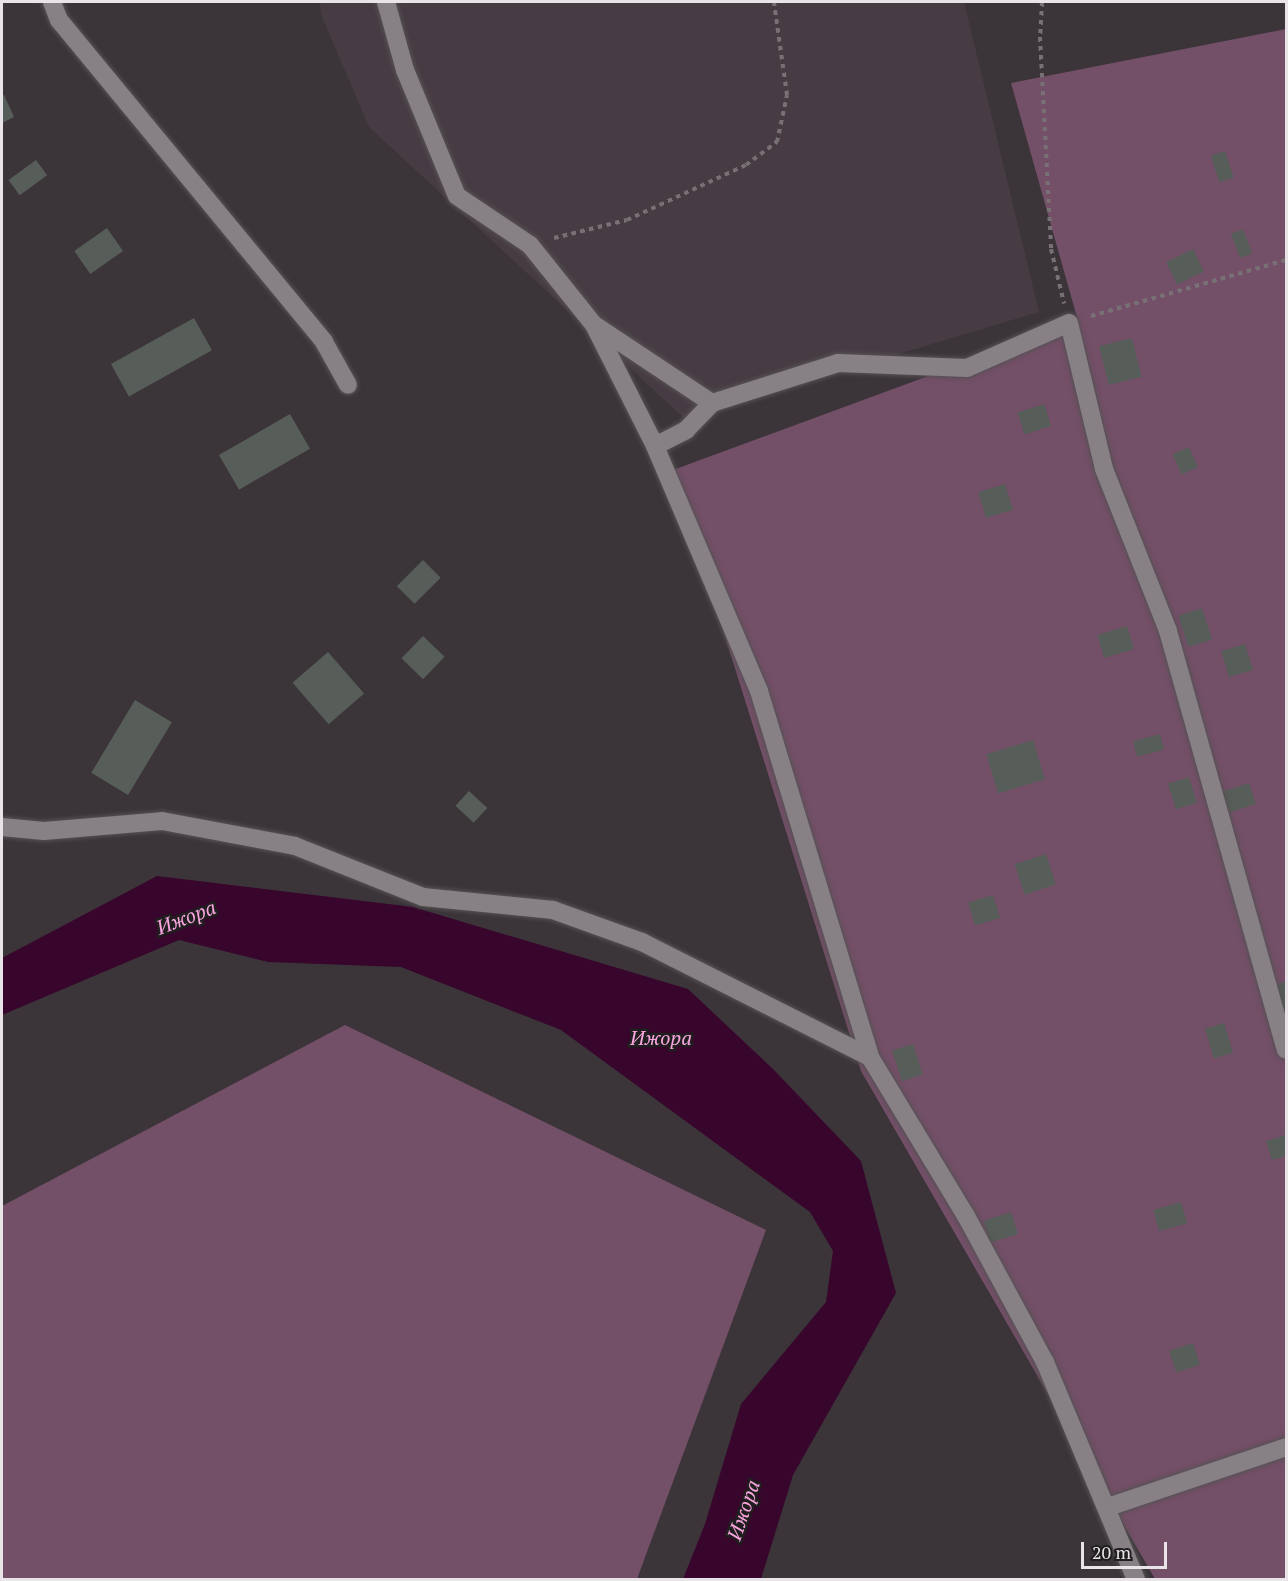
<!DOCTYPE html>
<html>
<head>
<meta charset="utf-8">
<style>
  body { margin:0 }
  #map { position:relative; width:1288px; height:1581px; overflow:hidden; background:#3b3539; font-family:"PT Serif",serif }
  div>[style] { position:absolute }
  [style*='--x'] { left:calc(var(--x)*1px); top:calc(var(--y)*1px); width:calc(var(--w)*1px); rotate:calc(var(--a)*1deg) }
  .built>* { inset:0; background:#483c44 }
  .green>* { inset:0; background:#744f68 }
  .water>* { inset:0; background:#38052c }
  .building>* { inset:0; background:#575d58; transform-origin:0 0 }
  .path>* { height:4px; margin-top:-2px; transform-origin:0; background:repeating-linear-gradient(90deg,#777175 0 4.5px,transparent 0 9px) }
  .roads { filter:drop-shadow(0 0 2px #555154) drop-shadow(0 0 2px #555154) }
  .minor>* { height:18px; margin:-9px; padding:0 9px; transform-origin:9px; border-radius:9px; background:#878084 }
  span { translate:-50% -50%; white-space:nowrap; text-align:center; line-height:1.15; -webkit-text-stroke:5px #211e20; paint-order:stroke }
  .water-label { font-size:20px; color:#f9a5de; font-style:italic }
  .frame { position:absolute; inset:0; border:3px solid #e8e4e7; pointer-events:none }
  .scale { position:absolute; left:1081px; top:1542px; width:86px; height:27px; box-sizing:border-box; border:3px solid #e8e4e7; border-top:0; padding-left:8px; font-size:18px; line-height:21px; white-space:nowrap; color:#e8e4e7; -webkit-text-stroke:4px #211e20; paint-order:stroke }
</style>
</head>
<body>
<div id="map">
  <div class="built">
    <i style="clip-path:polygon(320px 2px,964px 2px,1039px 312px,684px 418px,369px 127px,321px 14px)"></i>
  </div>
  <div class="green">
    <i style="clip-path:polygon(1286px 29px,1286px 1579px,1155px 1579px,861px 1071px,673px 470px,1078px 321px,1011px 83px)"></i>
    <i style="clip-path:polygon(345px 1025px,766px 1230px,637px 1579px,2px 1579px,2px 1206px)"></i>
  </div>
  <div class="water">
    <i style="clip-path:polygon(157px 876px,413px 907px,688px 989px,773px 1069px,861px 1161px,896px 1293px,793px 1475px,761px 1579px,683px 1579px,705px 1524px,741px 1404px,826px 1302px,833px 1251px,810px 1212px,561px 1030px,401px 967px,268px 962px,179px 940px,2px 1015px,2px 958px)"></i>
  </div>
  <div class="building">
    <i style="clip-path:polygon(4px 95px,14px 117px,2px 123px,2px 96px)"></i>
    <i style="left:1225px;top:151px;width:28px;height:15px;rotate:72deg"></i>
    <i style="left:36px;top:160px;width:19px;height:34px;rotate:54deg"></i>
    <i style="left:107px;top:228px;width:28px;height:40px;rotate:55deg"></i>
    <i style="left:1243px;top:229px;width:26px;height:13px;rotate:69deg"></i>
    <i style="left:1193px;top:249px;width:25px;height:30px;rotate:64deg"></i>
    <i style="left:194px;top:318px;width:37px;height:95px;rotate:61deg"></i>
    <i style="left:1132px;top:338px;width:40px;height:34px;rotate:76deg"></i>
    <i style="left:1044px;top:404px;width:23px;height:28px;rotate:72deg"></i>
    <i style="left:290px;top:414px;width:40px;height:82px;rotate:60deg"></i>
    <i style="left:1189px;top:447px;width:22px;height:18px;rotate:66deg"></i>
    <i style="left:1005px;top:484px;width:27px;height:28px;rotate:73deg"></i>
    <i style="left:423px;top:560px;width:25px;height:37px;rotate:45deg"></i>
    <i style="left:1202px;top:608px;width:33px;height:25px;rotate:72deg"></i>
    <i style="left:1127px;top:626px;width:24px;height:31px;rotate:73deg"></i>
    <i style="left:423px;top:636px;width:30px;height:31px;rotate:44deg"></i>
    <i style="left:1245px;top:644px;width:27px;height:25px;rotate:73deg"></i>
    <i style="left:328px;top:652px;width:55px;height:47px;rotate:49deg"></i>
    <i style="left:135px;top:700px;width:43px;height:85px;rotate:31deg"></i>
    <i style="left:1160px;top:734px;width:16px;height:28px;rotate:75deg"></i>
    <i style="left:1033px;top:740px;width:41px;height:49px;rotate:73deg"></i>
    <i style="left:1189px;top:777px;width:27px;height:22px;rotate:73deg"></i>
    <i style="left:1249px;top:783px;width:22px;height:28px;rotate:72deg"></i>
    <i style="left:469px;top:791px;width:25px;height:20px;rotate:43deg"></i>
    <i style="left:1046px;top:854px;width:32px;height:33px;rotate:72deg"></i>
    <i style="left:993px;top:895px;width:24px;height:26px;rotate:73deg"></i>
    <i style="clip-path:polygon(1286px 981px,1286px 1020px,1275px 985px)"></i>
    <i style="left:1224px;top:1023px;width:31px;height:20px;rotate:73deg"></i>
    <i style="left:913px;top:1044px;width:32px;height:22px;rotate:72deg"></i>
    <i style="clip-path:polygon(1286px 1135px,1286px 1156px,1272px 1160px,1266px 1141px)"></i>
    <i style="left:1181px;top:1202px;width:22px;height:29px;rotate:74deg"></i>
    <i style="left:1011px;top:1212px;width:23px;height:29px;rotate:72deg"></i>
    <i style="left:1193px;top:1343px;width:23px;height:25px;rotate:72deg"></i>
  </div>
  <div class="path">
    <i style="--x:1042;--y:2;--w:35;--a:93"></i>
    <i style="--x:1040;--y:37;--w:212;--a:87"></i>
    <i style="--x:1051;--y:249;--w:56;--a:76.5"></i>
    <i style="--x:554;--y:238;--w:75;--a:-13.9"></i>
    <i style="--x:627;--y:220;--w:131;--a:-24.8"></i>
    <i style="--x:746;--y:165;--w:39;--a:-37"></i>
    <i style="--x:777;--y:142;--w:48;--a:-78"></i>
    <i style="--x:787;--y:95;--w:94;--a:-98"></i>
    <i style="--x:1091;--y:316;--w:203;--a:-16"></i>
  </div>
  <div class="roads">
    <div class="minor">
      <i style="--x:52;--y:2;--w:19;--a:69"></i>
      <i style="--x:59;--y:20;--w:417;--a:50.5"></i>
      <i style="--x:324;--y:342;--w:49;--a:60.8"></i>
      <i style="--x:386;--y:2;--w:71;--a:74.4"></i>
      <i style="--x:405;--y:70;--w:136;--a:67.6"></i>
      <i style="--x:457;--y:196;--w:88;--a:33.9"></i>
      <i style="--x:530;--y:245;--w:102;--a:51.3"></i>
      <i style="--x:594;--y:325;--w:136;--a:63.2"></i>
      <i style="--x:655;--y:446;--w:266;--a:67"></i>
      <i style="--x:759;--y:691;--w:382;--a:73.1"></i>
      <i style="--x:870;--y:1057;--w:186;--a:58.9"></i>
      <i style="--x:966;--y:1216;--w:166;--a:61.6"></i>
      <i style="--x:1045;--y:1362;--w:236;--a:67.3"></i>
      <i style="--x:596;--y:326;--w:139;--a:33.6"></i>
      <i style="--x:655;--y:446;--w:35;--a:-27"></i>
      <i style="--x:686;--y:430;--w:37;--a:-46"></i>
      <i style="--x:712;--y:403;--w:132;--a:-17.6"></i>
      <i style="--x:838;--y:363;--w:129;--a:2.2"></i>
      <i style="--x:967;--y:368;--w:111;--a:-23.8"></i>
      <i style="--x:1069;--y:323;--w:150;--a:76.5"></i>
      <i style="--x:1104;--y:469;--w:174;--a:68.4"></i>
      <i style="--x:1168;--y:631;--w:435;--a:74.3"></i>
      <i style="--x:2;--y:827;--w:42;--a:5.4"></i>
      <i style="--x:44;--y:831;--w:118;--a:-4.8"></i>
      <i style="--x:162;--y:821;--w:135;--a:10.6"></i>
      <i style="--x:295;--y:846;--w:138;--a:21.7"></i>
      <i style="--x:423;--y:897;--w:131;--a:5.7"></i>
      <i style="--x:553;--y:910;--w:95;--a:19.8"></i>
      <i style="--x:642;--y:942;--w:255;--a:26.8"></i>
      <i style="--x:1108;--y:1507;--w:188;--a:-18.6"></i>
    </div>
  </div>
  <div class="water-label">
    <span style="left:186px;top:917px;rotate:-21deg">Ижора</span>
    <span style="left:661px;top:1037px">Ижора</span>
    <span style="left:743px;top:1510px;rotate:-71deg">Ижора</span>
  </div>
  <div class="frame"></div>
  <div class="scale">20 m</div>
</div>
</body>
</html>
